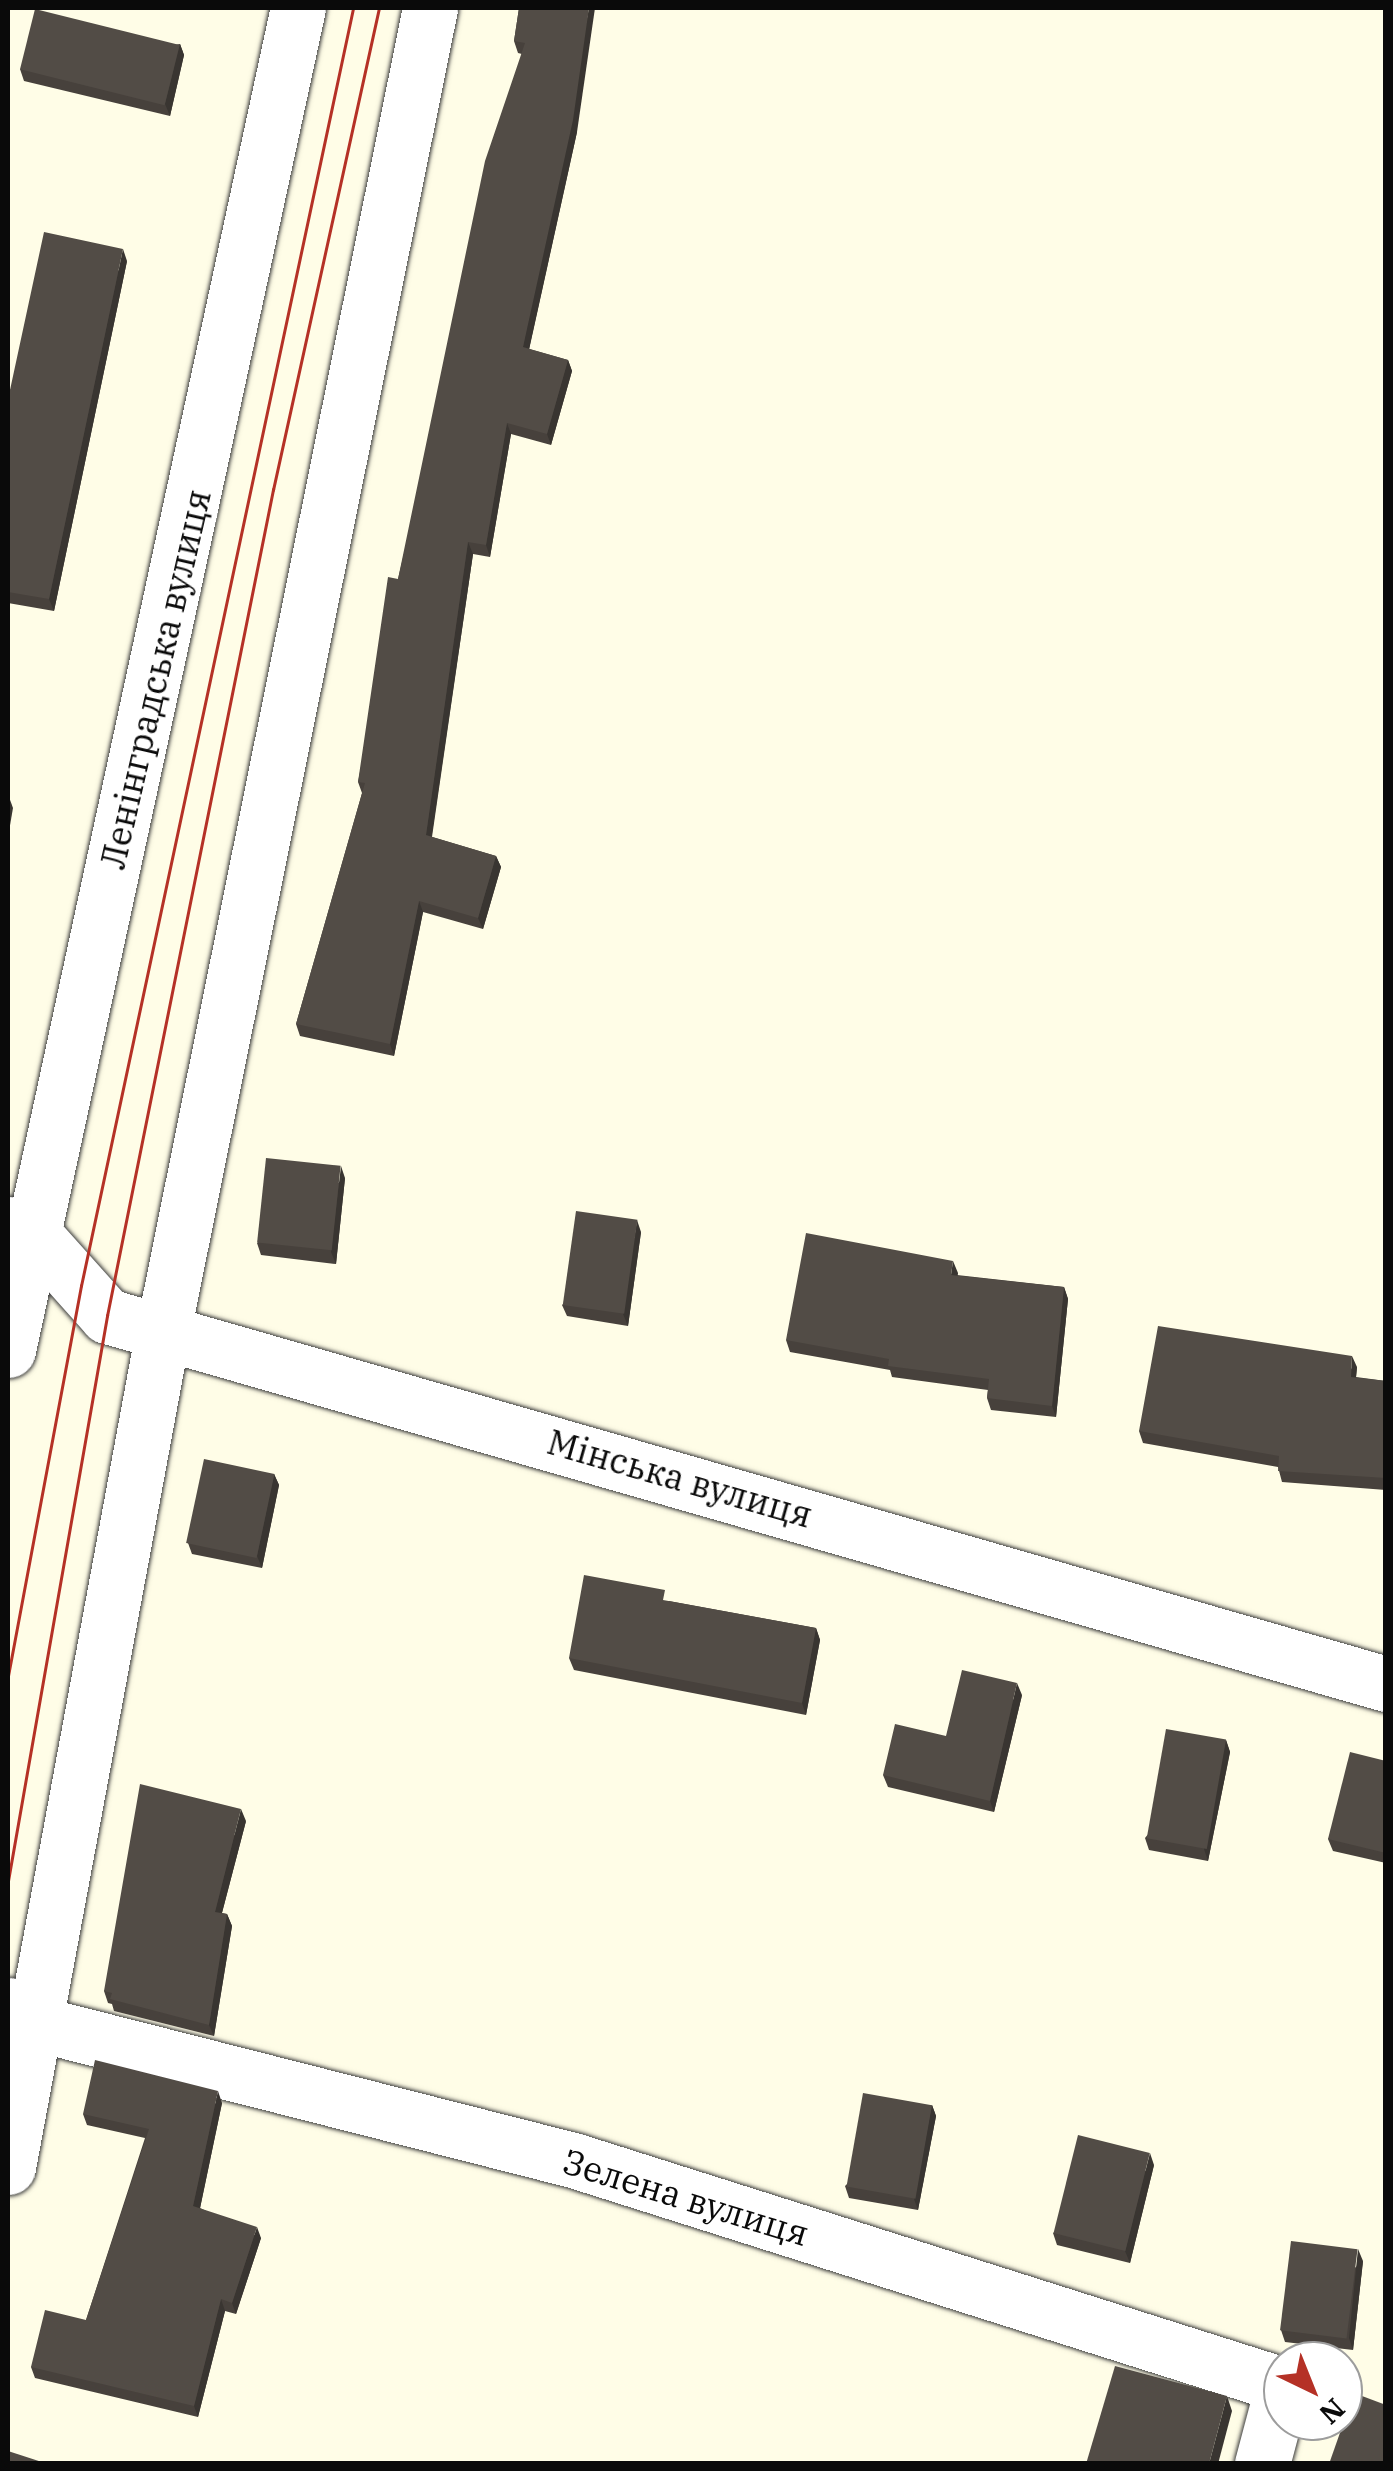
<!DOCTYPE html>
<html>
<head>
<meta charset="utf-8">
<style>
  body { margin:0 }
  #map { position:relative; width:1393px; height:2471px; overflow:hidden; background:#fffde7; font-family:"IBM Plex Serif",serif }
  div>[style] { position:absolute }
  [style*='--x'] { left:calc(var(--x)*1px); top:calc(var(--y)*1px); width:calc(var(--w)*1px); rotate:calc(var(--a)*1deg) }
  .roads { filter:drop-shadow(0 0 2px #3d3d3d) drop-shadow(0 0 2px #3d3d3d) }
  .minor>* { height:55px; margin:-27.5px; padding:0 27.5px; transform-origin:27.5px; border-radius:27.5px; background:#fff }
  .tram>* { height:2.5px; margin:-1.25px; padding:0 1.25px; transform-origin:1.25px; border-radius:1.25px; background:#b53126 }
  .wall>* { inset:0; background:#47413c }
  .shaded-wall>* { inset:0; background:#393531 }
  .building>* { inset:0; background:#524c46; transform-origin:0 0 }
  span { translate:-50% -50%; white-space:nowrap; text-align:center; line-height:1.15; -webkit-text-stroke:10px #fff; paint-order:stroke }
  .street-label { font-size:35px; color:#0a0a0a }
  .frame { position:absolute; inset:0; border:10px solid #0a0a0a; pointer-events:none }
  .north { position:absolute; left:1263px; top:2341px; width:100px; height:100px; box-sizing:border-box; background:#fff; border:2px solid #9d9d9d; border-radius:50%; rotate:137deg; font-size:28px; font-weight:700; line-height:40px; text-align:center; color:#0a0a0a }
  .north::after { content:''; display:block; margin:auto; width:35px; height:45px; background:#b53126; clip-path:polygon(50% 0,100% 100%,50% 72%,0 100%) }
</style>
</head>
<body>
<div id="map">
  <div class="roads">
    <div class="minor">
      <i style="--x:8;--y:1224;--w:24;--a:17"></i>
      <i style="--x:31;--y:1231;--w:114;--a:48.2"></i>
      <i style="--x:107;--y:1316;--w:1331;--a:16.05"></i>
      <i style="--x:8;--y:1350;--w:1373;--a:-77.81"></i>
      <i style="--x:8;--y:2005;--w:32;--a:34"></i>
      <i style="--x:35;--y:2023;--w:555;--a:14.29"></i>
      <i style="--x:573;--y:2160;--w:745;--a:17.58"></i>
      <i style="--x:1283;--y:2385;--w:82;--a:104.9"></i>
      <i style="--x:8;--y:2167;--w:850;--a:-79.5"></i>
      <i style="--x:163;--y:1331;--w:1350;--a:-78.59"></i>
    </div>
  </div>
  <div class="tram">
    <i style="--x:8;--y:1676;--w:397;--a:-79.4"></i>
    <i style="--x:81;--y:1286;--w:1307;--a:-77.98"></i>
    <i style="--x:8;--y:1881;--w:574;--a:-80.06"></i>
    <i style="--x:107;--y:1316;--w:843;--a:-78.64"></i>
    <i style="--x:273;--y:490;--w:494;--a:-77.6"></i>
  </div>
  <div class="wall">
    <i style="clip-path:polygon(519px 8px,577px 132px,529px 349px,568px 360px,572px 371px,551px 445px,511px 434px,490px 557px,473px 554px,432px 837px,496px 856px,501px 867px,483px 929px,423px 912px,394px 1056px,300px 1036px,296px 1024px,362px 793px,358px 782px,398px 579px,522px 54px,518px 53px,514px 41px)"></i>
    <i style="clip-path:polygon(180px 44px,184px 55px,170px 116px,24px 81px,20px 69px)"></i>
    <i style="clip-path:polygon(127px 261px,54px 611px,8px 603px,8px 390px,10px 390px)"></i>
    <i style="clip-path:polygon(345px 1178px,336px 1264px,261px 1255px,257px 1243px)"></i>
    <i style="clip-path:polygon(641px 1232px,628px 1326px,567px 1316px,562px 1305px)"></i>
    <i style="clip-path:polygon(958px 1273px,957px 1275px,1064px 1287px,1068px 1299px,1056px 1417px,991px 1410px,987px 1398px,988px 1390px,892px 1377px,890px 1370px,790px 1352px,786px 1340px)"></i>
    <i style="clip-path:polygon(1357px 1367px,1356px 1377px,1386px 1381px,1386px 1490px,1282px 1482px,1278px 1467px,1143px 1443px,1139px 1431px)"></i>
    <i style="clip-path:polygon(274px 1474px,279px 1485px,262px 1568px,192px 1554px,188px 1543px)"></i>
    <i style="clip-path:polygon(669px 1601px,816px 1628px,820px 1640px,806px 1715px,574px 1670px,569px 1658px)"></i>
    <i style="clip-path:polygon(1022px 1695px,994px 1812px,888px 1787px,883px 1775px,946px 1736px)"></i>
    <i style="clip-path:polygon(1226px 1740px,1230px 1752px,1208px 1861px,1149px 1850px,1145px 1838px)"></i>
    <i style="clip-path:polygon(1386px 1761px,1386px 1863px,1333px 1851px,1328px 1839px)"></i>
    <i style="clip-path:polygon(246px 1821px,222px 1913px,227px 1914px,232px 1926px,214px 2036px,114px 2011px,112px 2004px,108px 2003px,104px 1991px)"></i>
    <i style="clip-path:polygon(222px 2103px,200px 2208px,261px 2238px,236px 2314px,225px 2311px,198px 2417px,35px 2378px,31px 2367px,86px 2320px,145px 2138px,87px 2125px,83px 2114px)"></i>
    <i style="clip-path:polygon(932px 2105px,936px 2116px,918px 2210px,849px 2198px,845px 2186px)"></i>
    <i style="clip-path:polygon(1154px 2165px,1130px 2263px,1057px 2245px,1053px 2233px)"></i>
    <i style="clip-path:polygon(1363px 2261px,1353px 2350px,1285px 2342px,1281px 2330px)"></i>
  </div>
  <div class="shaded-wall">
    <i style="clip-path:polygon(589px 8px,595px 8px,577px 132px,527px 359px,523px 347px)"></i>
    <i style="clip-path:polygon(180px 44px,184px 55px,170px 116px,165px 104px)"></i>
    <i style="clip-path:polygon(123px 249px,127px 261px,54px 611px,49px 599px)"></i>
    <i style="clip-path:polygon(568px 360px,572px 371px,551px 445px,547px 434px)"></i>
    <i style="clip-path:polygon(507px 423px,511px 434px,490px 557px,486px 545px)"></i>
    <i style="clip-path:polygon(468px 542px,473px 554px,430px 847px,426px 835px)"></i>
    <i style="clip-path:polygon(9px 797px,13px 808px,8px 837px,8px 804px)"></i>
    <i style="clip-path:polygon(496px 856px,501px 867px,483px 929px,478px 918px)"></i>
    <i style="clip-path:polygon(419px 901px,423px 912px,394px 1056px,390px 1044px)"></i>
    <i style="clip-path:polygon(341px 1166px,345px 1178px,336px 1264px,331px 1252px)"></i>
    <i style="clip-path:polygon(637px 1220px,641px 1232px,628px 1326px,623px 1314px)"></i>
    <i style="clip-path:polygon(953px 1261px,958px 1273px,956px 1286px,951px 1275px)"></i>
    <i style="clip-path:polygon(1064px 1287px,1068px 1299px,1056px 1417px,1052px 1406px)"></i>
    <i style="clip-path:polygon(1352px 1356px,1357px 1367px,1355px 1388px,1351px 1377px)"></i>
    <i style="clip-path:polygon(274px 1474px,279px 1485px,262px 1568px,257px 1556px)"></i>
    <i style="clip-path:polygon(816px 1628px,820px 1640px,806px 1715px,802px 1703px)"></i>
    <i style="clip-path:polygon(1017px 1683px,1022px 1695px,994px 1812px,990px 1801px)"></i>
    <i style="clip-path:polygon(1226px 1740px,1230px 1752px,1208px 1861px,1204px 1849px)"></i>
    <i style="clip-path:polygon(241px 1809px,246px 1821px,219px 1924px,215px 1912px)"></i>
    <i style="clip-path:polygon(227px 1914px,232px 1926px,214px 2036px,209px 2025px)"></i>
    <i style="clip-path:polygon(218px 2091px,222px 2103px,198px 2218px,193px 2206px)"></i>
    <i style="clip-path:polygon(932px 2105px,936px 2116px,918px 2210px,914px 2199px)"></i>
    <i style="clip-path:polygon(1150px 2153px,1154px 2165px,1130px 2263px,1125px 2251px)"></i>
    <i style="clip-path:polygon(257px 2227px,261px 2238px,236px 2314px,232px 2303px)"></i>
    <i style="clip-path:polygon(1358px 2249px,1363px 2261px,1353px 2350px,1349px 2338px)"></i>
    <i style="clip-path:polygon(221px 2299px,225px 2311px,198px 2417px,194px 2406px)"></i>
    <i style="clip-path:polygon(1227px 2396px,1232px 2411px,1218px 2464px,1209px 2464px)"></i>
  </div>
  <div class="building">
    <i style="clip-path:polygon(519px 8px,589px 8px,573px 120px,523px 347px,568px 360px,547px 434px,507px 423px,486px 545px,468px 542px,426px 835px,496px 856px,478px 918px,419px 901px,390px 1044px,296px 1024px,365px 783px,358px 782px,388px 577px,398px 579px,485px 161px,525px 43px,514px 41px)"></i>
    <i style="left:35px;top:9px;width:149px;height:62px;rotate:14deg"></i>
    <i style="clip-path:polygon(44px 232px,123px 249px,49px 599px,8px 592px,8px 390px,10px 390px)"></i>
    <i style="left:266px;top:1158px;width:75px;height:85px;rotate:6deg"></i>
    <i style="left:576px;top:1211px;width:62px;height:95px;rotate:8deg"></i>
    <i style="clip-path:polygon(806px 1233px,953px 1261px,951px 1275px,1064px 1287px,1052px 1406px,987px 1398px,989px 1379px,888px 1366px,889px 1359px,786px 1340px)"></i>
    <i style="clip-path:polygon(1158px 1326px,1352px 1356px,1351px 1377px,1386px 1381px,1386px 1478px,1278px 1471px,1279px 1456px,1139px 1431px)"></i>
    <i style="left:204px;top:1459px;width:72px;height:86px;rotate:12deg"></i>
    <i style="clip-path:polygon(584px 1575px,665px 1590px,663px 1600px,816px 1628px,802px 1703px,569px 1658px)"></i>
    <i style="clip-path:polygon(962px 1670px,1017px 1683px,990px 1801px,883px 1775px,895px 1724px,946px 1736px)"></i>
    <i style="left:1166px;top:1729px;width:61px;height:111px;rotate:10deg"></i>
    <i style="clip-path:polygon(1350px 1752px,1386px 1761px,1386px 1853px,1328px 1839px)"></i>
    <i style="clip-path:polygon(140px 1784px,241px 1809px,215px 1912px,227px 1914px,209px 2025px,110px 1999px,112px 1993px,104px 1991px)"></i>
    <i style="clip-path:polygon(95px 2060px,218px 2091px,193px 2206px,257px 2227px,232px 2303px,221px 2299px,194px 2406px,31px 2367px,45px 2310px,86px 2320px,149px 2129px,83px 2114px)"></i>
    <i style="left:863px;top:2093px;width:70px;height:95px;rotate:10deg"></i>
    <i style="left:1078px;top:2135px;width:74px;height:101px;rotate:14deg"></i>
    <i style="left:1291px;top:2241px;width:67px;height:90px;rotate:7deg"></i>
    <i style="clip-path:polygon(1115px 2366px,1227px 2396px,1209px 2464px,1086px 2464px)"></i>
    <i style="clip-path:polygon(1354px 2393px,1386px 2405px,1386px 2464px,1329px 2464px)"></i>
    <i style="clip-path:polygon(8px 2451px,48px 2464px,8px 2464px)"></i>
  </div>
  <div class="street-label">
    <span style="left:155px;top:679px;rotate:-77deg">Ленінградська вулиця</span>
    <span style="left:680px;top:1478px;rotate:16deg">Мінська вулиця</span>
    <span style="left:686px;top:2197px;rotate:17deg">Зелена вулиця</span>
  </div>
  <div class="frame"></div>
  <div class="north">N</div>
</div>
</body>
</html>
